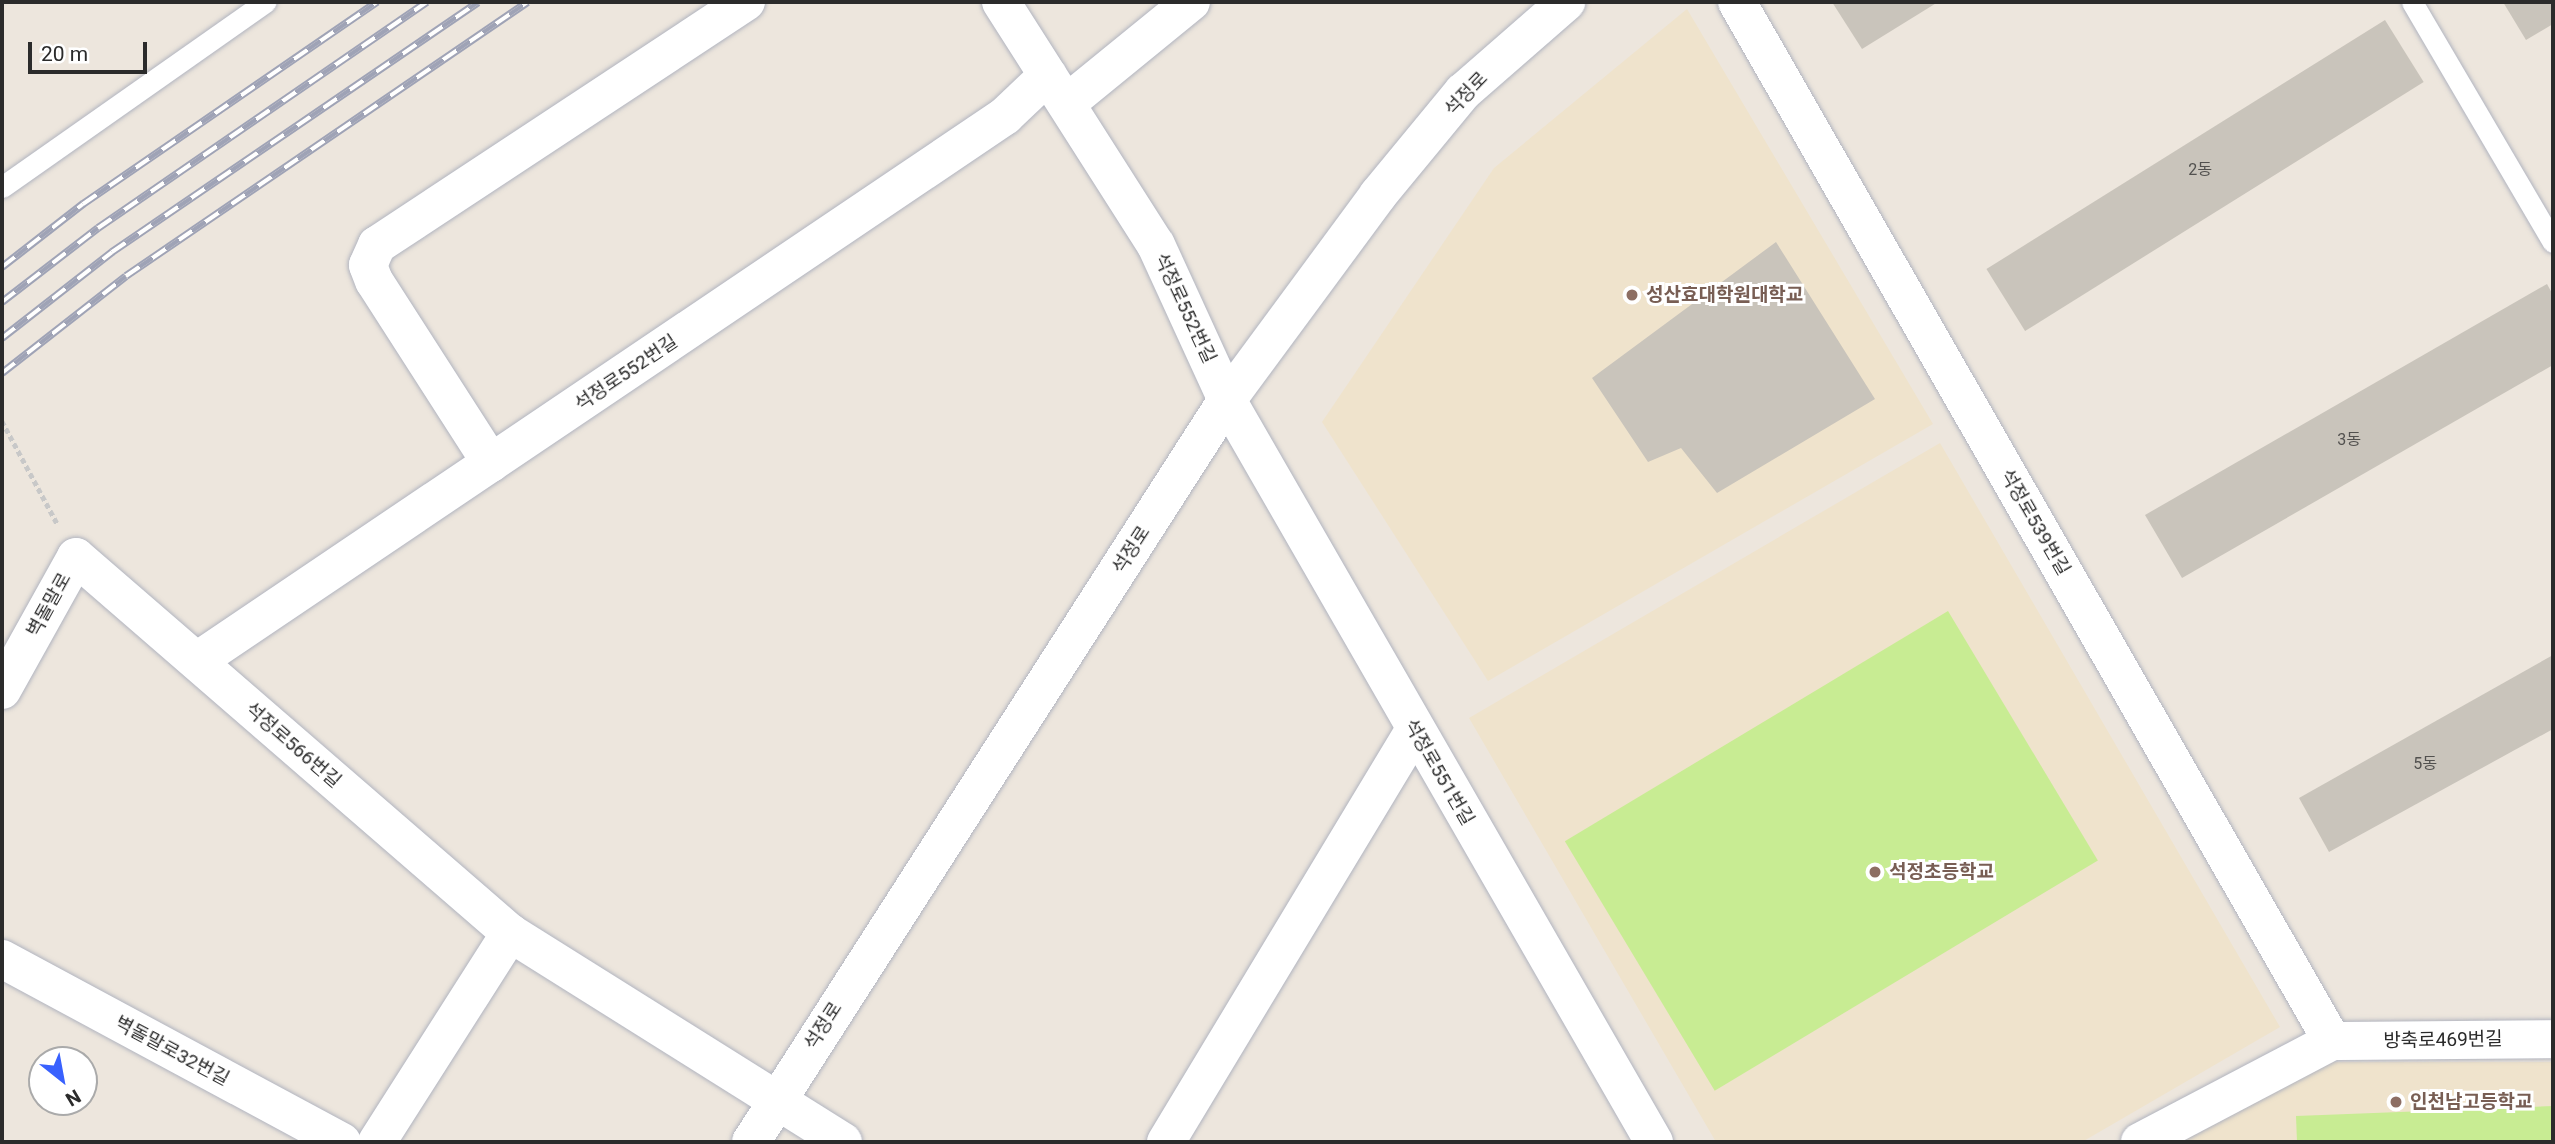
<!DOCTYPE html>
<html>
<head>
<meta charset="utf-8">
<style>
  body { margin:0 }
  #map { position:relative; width:2555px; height:1144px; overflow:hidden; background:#ede6dd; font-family:Roboto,"Noto Sans KR",sans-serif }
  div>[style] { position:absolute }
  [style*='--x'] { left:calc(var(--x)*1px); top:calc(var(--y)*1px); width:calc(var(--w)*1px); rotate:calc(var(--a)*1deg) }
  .education>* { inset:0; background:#efe3cc }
  .pitch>* { inset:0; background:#c8ec93; transform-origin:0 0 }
  .building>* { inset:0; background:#c9c4bb; transform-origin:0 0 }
  .path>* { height:4.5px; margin-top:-2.25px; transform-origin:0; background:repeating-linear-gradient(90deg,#c8c8c8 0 5px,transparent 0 8.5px) }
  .roads { filter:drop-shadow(0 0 2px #b1b4bf) drop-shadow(0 0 2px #b1b4bf) }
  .service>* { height:21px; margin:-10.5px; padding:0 10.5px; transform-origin:10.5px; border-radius:10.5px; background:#fff }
  .minor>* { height:38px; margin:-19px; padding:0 19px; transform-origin:19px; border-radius:19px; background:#fff }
  .secondary>* { height:38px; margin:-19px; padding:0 19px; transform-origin:19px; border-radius:19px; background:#fff }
  .rail>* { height:8px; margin-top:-4px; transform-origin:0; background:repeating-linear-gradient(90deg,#fff 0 16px,#9fa3b6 0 32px); box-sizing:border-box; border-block:2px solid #9fa3b6 }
  .dots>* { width:19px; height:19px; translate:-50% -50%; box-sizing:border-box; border:4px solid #fff; border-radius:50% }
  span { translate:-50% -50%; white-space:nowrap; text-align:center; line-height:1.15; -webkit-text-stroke:6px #fff; paint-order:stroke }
  .number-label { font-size:16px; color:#52514f }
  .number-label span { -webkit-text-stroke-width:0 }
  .street-label { font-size:19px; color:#2b2b2b }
  .education-label { font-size:19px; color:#785e54; font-weight:700 }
  .left { translate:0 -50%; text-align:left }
  .frame { position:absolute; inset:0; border:4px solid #2b2b2b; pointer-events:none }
  .north { position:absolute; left:28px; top:1046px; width:70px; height:70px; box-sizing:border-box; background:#fff; border:2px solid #aaa; border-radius:50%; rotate:149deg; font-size:19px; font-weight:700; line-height:28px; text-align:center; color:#2b2b2b }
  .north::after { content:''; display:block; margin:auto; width:24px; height:32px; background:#3961fe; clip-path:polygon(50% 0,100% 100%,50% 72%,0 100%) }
  .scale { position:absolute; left:28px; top:42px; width:119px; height:32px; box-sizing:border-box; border:4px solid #2b2b2b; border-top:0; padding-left:9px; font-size:21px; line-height:24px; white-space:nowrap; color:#2b2b2b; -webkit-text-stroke:5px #fff; paint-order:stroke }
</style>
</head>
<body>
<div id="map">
  <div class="education">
    <i style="clip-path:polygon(1687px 9px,1933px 424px,1488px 681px,1322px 422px,1494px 168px)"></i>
    <i style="clip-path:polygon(1940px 443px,2280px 1027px,2082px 1142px,1716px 1142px,1469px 718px)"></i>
    <i style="clip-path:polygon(2302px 1062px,2553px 1062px,2553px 1142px,2173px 1142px)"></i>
  </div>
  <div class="pitch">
    <i style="left:1948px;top:611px;width:291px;height:447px;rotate:59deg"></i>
    <i style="clip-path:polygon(2553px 1106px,2553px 1142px,2297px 1142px,2296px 1116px)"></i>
  </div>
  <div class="building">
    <i style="clip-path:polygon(1832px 2px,1938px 2px,1862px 49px)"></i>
    <i style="clip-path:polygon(2503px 2px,2553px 2px,2553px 24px,2526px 40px)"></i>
    <i style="left:2385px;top:20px;width:73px;height:470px;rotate:58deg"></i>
    <i style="clip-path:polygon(1776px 242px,1875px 399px,1717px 493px,1681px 448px,1648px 462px,1592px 378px)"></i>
    <i style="clip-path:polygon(2547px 284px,2553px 295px,2553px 365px,2182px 578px,2145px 515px)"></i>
    <i style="clip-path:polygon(2553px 655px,2553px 729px,2329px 852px,2299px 798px)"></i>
  </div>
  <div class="path">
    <i style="--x:2;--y:421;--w:118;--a:61.7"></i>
  </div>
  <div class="roads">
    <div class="service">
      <i style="--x:2412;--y:2;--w:278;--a:59.6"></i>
      <i style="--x:2;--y:187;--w:322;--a:-35.1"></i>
    </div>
    <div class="minor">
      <i style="--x:1001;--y:2;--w:288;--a:57.5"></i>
      <i style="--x:1156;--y:245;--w:170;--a:65.4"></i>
      <i style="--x:1227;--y:400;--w:856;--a:60.08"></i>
      <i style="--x:1737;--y:2;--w:1197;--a:60.2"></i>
      <i style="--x:1067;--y:103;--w:160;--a:-39.2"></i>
      <i style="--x:491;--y:463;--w:216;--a:-122.7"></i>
      <i style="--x:374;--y:281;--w:17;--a:-111"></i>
      <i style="--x:368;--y:265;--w:22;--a:-66"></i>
      <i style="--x:377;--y:245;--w:442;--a:-33.4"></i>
      <i style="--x:197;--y:661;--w:975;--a:-34"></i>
      <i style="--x:1005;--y:116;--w:59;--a:-43.6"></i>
      <i style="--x:2;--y:690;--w:152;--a:-60.9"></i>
      <i style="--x:76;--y:557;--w:574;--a:40.9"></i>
      <i style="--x:510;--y:933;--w:393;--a:32.1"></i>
      <i style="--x:2;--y:959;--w:386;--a:28.3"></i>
      <i style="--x:377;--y:1142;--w:248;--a:-57.5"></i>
      <i style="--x:1166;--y:1142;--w:481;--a:-58.9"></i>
      <i style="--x:2140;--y:1142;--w:217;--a:-27.7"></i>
      <i style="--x:2332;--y:1041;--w:221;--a:-0.5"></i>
    </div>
    <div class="secondary">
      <i style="--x:751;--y:1142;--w:882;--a:-57.32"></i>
      <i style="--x:1227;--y:400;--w:255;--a:-53.6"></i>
      <i style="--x:1378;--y:195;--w:134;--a:-50.5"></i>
      <i style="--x:1463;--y:92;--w:137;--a:-41.1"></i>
    </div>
  </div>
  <div class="rail">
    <i style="--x:2;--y:267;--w:103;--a:-37.9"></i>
    <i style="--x:83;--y:204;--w:357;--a:-34.5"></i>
    <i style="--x:2;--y:302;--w:121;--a:-37.6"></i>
    <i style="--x:98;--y:228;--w:399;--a:-34.5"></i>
    <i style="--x:2;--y:338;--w:140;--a:-38"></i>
    <i style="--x:112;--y:252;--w:443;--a:-34.3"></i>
    <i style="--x:2;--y:373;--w:157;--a:-38"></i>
    <i style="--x:126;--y:276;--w:486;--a:-34.3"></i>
  </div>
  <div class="dots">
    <i style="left:1632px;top:295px;background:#8d6e63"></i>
    <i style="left:1875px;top:872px;background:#8d6e63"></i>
    <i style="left:2396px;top:1102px;background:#8d6e63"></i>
  </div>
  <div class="number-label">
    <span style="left:2200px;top:170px">2동</span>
    <span style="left:2349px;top:440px">3동</span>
    <span style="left:2425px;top:764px">5동</span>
  </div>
  <div class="street-label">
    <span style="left:1466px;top:94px;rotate:-46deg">석정로</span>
    <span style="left:1185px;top:308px;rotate:65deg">석정로552번길</span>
    <span style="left:626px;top:373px;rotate:-34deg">석정로552번길</span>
    <span style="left:2035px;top:522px;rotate:60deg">석정로539번길</span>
    <span style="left:1131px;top:550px;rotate:-57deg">석정로</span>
    <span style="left:49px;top:605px;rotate:-61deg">벽돌말로</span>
    <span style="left:293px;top:745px;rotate:41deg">석정로566번길</span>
    <span style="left:1439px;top:772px;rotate:60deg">석정로551번길</span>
    <span style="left:823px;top:1026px;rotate:-57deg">석정로</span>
    <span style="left:2443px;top:1040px;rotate:-1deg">방축로469번길</span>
    <span style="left:172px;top:1051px;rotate:28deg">벽돌말로32번길</span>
  </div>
  <div class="education-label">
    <span class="left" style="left:1646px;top:295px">성산효대학원대학교</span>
    <span class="left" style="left:1889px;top:872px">석정초등학교</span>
    <span class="left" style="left:2410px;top:1102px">인천남고등학교</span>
  </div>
  <div class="frame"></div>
  <div class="north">N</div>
  <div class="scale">20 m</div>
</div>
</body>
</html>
